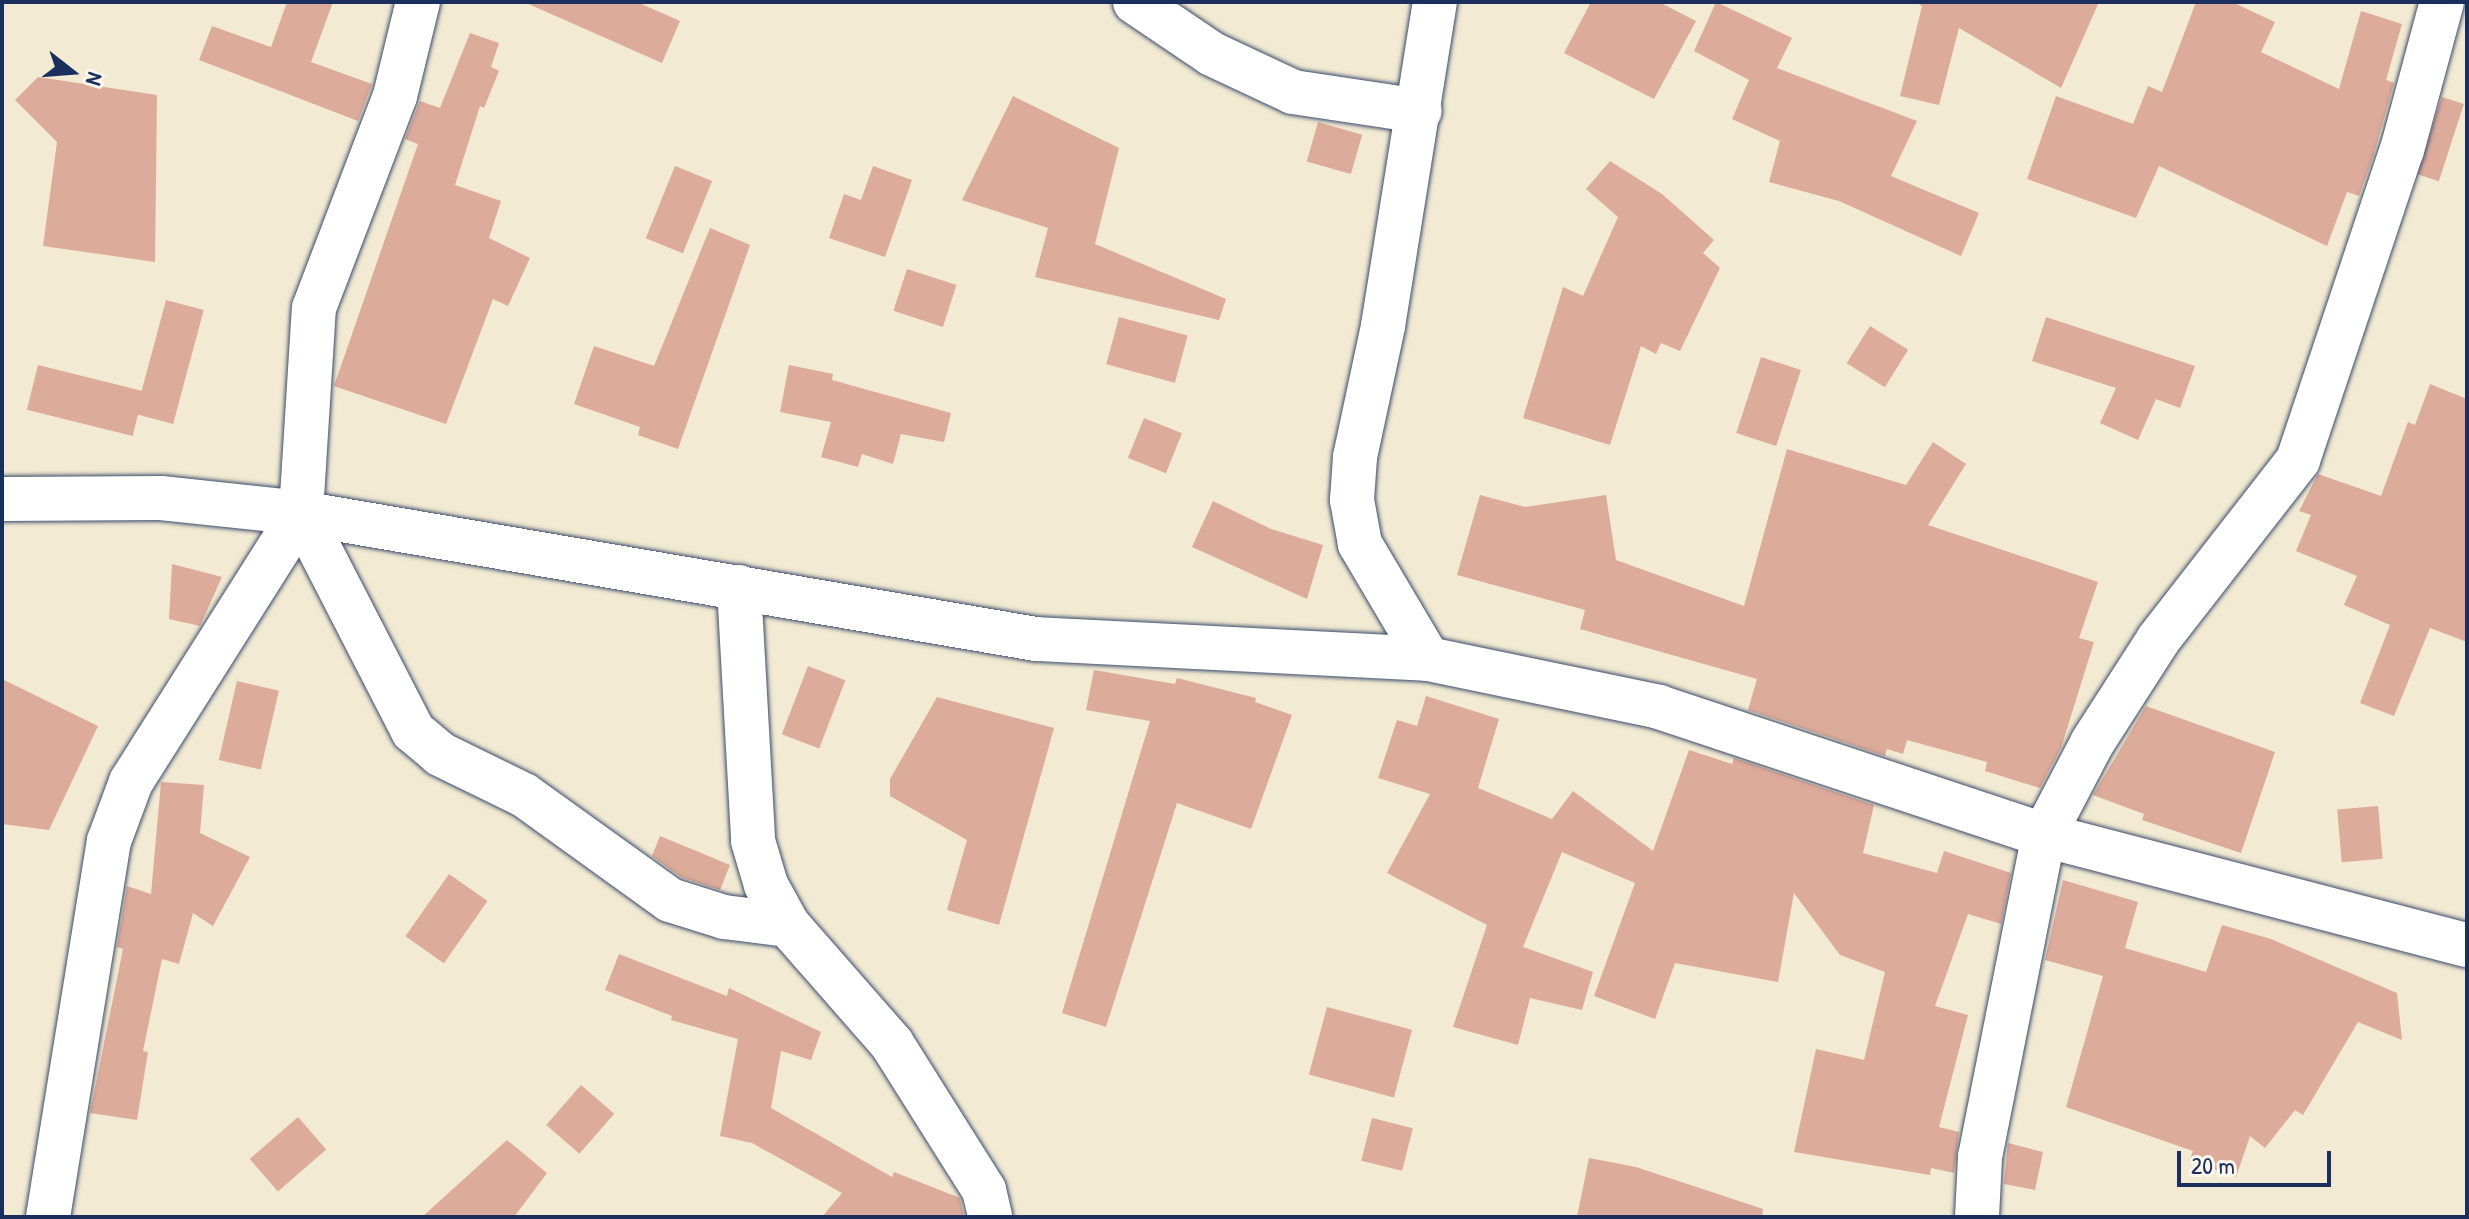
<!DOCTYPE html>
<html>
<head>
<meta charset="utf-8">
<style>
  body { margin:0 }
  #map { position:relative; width:2469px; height:1219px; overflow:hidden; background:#f2ead2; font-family:"Patrick Hand",sans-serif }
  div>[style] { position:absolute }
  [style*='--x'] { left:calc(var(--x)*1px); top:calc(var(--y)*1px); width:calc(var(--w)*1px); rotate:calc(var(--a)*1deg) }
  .building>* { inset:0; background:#ddab9a; transform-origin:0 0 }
  .roads { filter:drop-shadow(0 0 2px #3b4b6f) drop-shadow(0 0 2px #3b4b6f) }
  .minor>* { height:44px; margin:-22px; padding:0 22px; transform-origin:22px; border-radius:22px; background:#fff }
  span { translate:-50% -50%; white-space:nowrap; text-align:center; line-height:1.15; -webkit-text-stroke:6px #fbf7ec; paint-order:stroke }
  .frame { position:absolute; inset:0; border:4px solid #1b2f5e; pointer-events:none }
  .north { position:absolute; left:32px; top:32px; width:80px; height:80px; -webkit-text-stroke:6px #fbf7ec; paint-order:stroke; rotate:107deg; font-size:22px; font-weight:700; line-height:32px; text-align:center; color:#1b2f5e }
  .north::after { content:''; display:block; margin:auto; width:28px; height:36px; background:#1b2f5e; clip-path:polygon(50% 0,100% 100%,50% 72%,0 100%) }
  .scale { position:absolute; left:2177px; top:1151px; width:154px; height:36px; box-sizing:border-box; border:4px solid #1b2f5e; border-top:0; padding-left:10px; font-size:24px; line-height:28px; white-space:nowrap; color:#1b2f5e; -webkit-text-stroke:6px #fbf7ec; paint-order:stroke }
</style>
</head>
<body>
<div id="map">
  <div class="building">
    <i style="clip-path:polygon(287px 2px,333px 2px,311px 62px,372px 84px,358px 121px,199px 60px,212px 26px,271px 47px)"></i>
    <i style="clip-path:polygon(524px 2px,637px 2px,680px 21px,662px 63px)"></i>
    <i style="clip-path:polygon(1591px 2px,1659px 2px,1696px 21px,1654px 99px,1564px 53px)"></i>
    <i style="clip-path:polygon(1716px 2px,1792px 38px,1777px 68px,1917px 121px,1891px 176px,1979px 213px,1961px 256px,1839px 201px,1769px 182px,1780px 141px,1732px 119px,1749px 80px,1694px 51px)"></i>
    <i style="clip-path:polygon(1915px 2px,2099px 2px,2061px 88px,1959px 28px,1939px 105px,1900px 96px,1922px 6px)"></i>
    <i style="clip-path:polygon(2196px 2px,2232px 2px,2275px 22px,2261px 52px,2339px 89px,2361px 11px,2402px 24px,2386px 80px,2394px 83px,2373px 157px,2359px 196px,2347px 192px,2327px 246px,2159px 166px,2136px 218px,2027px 179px,2056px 96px,2133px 124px,2148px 86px,2162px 92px)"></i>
    <i style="clip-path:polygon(470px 33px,499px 43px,491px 67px,499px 71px,484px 108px,480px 106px,455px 185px,501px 201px,489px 238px,530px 258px,508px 306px,493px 299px,446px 424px,334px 386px,418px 144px,405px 139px,420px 101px,440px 108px)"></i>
    <i style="clip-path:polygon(38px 77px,157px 95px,155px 262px,43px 246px,57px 142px,15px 100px)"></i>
    <i style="clip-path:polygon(1013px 96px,1119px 148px,1095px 244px,1226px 299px,1219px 320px,1035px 277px,1048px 228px,962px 200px)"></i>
    <i style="left:2442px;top:97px;width:23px;height:81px;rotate:18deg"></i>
    <i style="left:1318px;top:122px;width:46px;height:41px;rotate:16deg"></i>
    <i style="clip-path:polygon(1610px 161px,1662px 194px,1714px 240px,1703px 253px,1720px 268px,1680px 351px,1661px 343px,1656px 354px,1641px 346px,1610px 445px,1523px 418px,1563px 287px,1583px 296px,1618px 217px,1586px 189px)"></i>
    <i style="left:675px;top:166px;width:40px;height:78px;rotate:22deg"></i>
    <i style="clip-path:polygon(873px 166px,912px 180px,885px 257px,829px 238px,844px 194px,861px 200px)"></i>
    <i style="clip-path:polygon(710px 228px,750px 245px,678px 449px,638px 435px,640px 427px,574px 404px,594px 346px,654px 366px)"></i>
    <i style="left:907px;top:269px;width:52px;height:44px;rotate:18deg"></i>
    <i style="left:166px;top:300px;width:39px;height:118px;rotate:15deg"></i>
    <i style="left:1119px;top:317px;width:71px;height:49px;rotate:15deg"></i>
    <i style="clip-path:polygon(2046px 317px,2195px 366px,2180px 408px,2156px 399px,2138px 440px,2100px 423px,2116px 388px,2032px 361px)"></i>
    <i style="left:1870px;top:326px;width:45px;height:44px;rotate:32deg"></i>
    <i style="left:1761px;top:357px;width:42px;height:80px;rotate:18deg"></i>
    <i style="left:38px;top:365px;width:109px;height:46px;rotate:14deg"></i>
    <i style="clip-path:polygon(789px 365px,833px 374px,832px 380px,951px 413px,944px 442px,901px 434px,893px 464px,862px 454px,858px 467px,821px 457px,831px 422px,780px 412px)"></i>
    <i style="clip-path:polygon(2430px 384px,2467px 399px,2467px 642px,2430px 628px,2394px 716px,2360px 703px,2390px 625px,2344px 605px,2357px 576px,2296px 551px,2311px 515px,2299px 511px,2318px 474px,2381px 496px,2408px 422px,2415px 425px)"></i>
    <i style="left:1144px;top:418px;width:41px;height:43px;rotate:22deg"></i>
    <i style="clip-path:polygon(1933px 442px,1966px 464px,1928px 525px,2098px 582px,2079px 638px,2094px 642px,2061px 748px,2040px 788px,1985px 771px,1987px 762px,1907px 740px,1903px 754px,1887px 749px,1885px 756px,1748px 710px,1757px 679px,1580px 629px,1585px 610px,1457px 575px,1480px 495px,1525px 507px,1606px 495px,1616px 560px,1744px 606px,1787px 449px,1906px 485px)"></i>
    <i style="clip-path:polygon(1213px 501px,1271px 529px,1323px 545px,1307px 599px,1192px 547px)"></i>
    <i style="clip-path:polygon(172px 564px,222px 577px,200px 626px,169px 619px)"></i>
    <i style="left:808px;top:666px;width:40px;height:73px;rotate:21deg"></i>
    <i style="clip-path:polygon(1094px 670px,1175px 684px,1177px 678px,1256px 698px,1255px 702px,1292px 715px,1251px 829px,1177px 803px,1106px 1027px,1062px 1013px,1150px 721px,1086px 710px)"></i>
    <i style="clip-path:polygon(2px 679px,98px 726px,49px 830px,2px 824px)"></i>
    <i style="left:237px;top:681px;width:43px;height:81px;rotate:13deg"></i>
    <i style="clip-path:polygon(1426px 696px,1499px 719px,1478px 788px,1552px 819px,1573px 791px,1653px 851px,1689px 750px,1732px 764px,1734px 758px,1874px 805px,1863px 853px,1937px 873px,1944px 851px,2011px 873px,2001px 924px,1968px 914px,1935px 1006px,1968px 1015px,1939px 1127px,1959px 1132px,1954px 1173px,1931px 1168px,1930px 1175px,1794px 1152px,1816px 1049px,1864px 1060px,1885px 972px,1840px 955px,1794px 893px,1778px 982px,1675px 963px,1655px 1019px,1594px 996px,1635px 883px,1562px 852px,1523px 947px,1593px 972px,1582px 1010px,1530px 998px,1518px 1045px,1453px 1027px,1487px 925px,1387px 873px,1430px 794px,1378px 778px,1397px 720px,1417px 726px)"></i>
    <i style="clip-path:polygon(937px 697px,1054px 728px,999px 925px,947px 910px,967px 840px,890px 796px,890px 779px)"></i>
    <i style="clip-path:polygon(2146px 706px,2275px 752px,2241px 853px,2142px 820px,2144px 814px,2093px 795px)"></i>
    <i style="clip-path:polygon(161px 782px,204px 785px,200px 833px,250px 857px,213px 926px,193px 913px,179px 964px,162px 959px,143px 1051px,148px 1052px,137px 1120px,90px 1113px,123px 949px,117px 947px,127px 886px,151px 894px)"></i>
    <i style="left:2378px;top:806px;width:53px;height:41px;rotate:85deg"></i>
    <i style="clip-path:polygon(660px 836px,730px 865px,720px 890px,681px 877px,652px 856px)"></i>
    <i style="left:449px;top:874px;width:47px;height:76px;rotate:35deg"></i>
    <i style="clip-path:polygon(2063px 880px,2138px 902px,2125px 948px,2206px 972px,2222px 925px,2271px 939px,2397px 993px,2402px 1040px,2358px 1022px,2303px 1115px,2295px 1110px,2265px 1148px,2250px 1136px,2236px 1177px,2189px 1161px,2193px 1151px,2066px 1107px,2103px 976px,2045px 960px)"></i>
    <i style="clip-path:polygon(619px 954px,727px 996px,729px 988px,821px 1032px,811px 1060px,781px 1051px,771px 1108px,892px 1177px,894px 1172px,960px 1198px,964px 1217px,822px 1217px,842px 1193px,752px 1143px,720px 1136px,738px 1039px,671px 1020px,672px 1016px,605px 990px)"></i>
    <i style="left:1327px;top:1007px;width:88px;height:70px;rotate:15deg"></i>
    <i style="left:581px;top:1085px;width:44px;height:53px;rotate:41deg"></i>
    <i style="left:298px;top:1117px;width:43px;height:64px;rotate:49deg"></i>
    <i style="left:1372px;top:1118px;width:42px;height:44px;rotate:14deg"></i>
    <i style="clip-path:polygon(507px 1140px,547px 1173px,514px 1217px,422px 1217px)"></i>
    <i style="clip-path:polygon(2008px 1143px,2043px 1152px,2035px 1190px,2004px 1184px)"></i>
    <i style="clip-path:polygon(1589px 1158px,1636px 1167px,1763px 1209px,1762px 1217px,1577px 1217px)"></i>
  </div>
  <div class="roads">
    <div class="minor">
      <i style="--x:1135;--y:2;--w:93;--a:34"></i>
      <i style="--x:1212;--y:54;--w:89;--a:25.1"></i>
      <i style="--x:1293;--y:92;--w:128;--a:8.5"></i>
      <i style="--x:2;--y:499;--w:159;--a:-0.4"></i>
      <i style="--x:161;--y:498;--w:141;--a:6.1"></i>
      <i style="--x:301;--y:513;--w:746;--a:9.73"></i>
      <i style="--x:1036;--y:639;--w:393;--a:2.9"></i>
      <i style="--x:1428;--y:659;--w:236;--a:11.7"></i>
      <i style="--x:1659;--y:707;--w:406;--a:18.4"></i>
      <i style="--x:2044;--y:835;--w:437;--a:14.6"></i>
      <i style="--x:301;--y:513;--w:245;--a:62.8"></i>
      <i style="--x:413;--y:731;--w:35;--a:40"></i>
      <i style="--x:440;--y:754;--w:93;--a:26"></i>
      <i style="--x:524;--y:795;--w:180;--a:35.7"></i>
      <i style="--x:670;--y:900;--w:57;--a:17.5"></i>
      <i style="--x:724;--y:917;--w:64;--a:7.1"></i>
      <i style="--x:739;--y:587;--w:254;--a:86.8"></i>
      <i style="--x:753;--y:841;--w:46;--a:73.5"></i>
      <i style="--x:766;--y:885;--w:46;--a:61.2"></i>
      <i style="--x:788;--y:925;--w:158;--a:48.8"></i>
      <i style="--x:892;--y:1044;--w:173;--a:57.8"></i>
      <i style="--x:984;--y:1190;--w:28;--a:77"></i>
      <i style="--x:1428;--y:659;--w:134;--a:-120.6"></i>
      <i style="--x:1360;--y:544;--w:45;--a:-100.3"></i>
      <i style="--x:1352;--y:500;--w:43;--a:-86"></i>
      <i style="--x:1355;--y:457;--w:134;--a:-77.9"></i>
      <i style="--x:1383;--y:326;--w:328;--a:-80.9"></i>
      <i style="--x:48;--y:1217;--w:381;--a:-80.8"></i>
      <i style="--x:109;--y:841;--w:63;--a:-69.6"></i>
      <i style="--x:131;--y:782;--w:318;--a:-57.7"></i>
      <i style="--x:301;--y:513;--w:205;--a:-86.4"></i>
      <i style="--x:314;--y:308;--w:227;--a:-69.1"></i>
      <i style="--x:395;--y:96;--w:97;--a:-76.3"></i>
      <i style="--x:1977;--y:1217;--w:60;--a:-87.1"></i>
      <i style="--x:1980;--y:1157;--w:328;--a:-78.8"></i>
      <i style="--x:2044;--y:835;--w:104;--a:-62.4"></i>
      <i style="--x:2092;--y:743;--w:122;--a:-57.3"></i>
      <i style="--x:2158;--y:640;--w:228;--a:-52.1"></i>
      <i style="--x:2298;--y:460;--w:327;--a:-71.5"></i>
      <i style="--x:2402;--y:150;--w:153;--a:-74.9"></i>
    </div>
  </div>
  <div class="frame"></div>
  <div class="north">N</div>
  <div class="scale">20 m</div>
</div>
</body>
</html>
